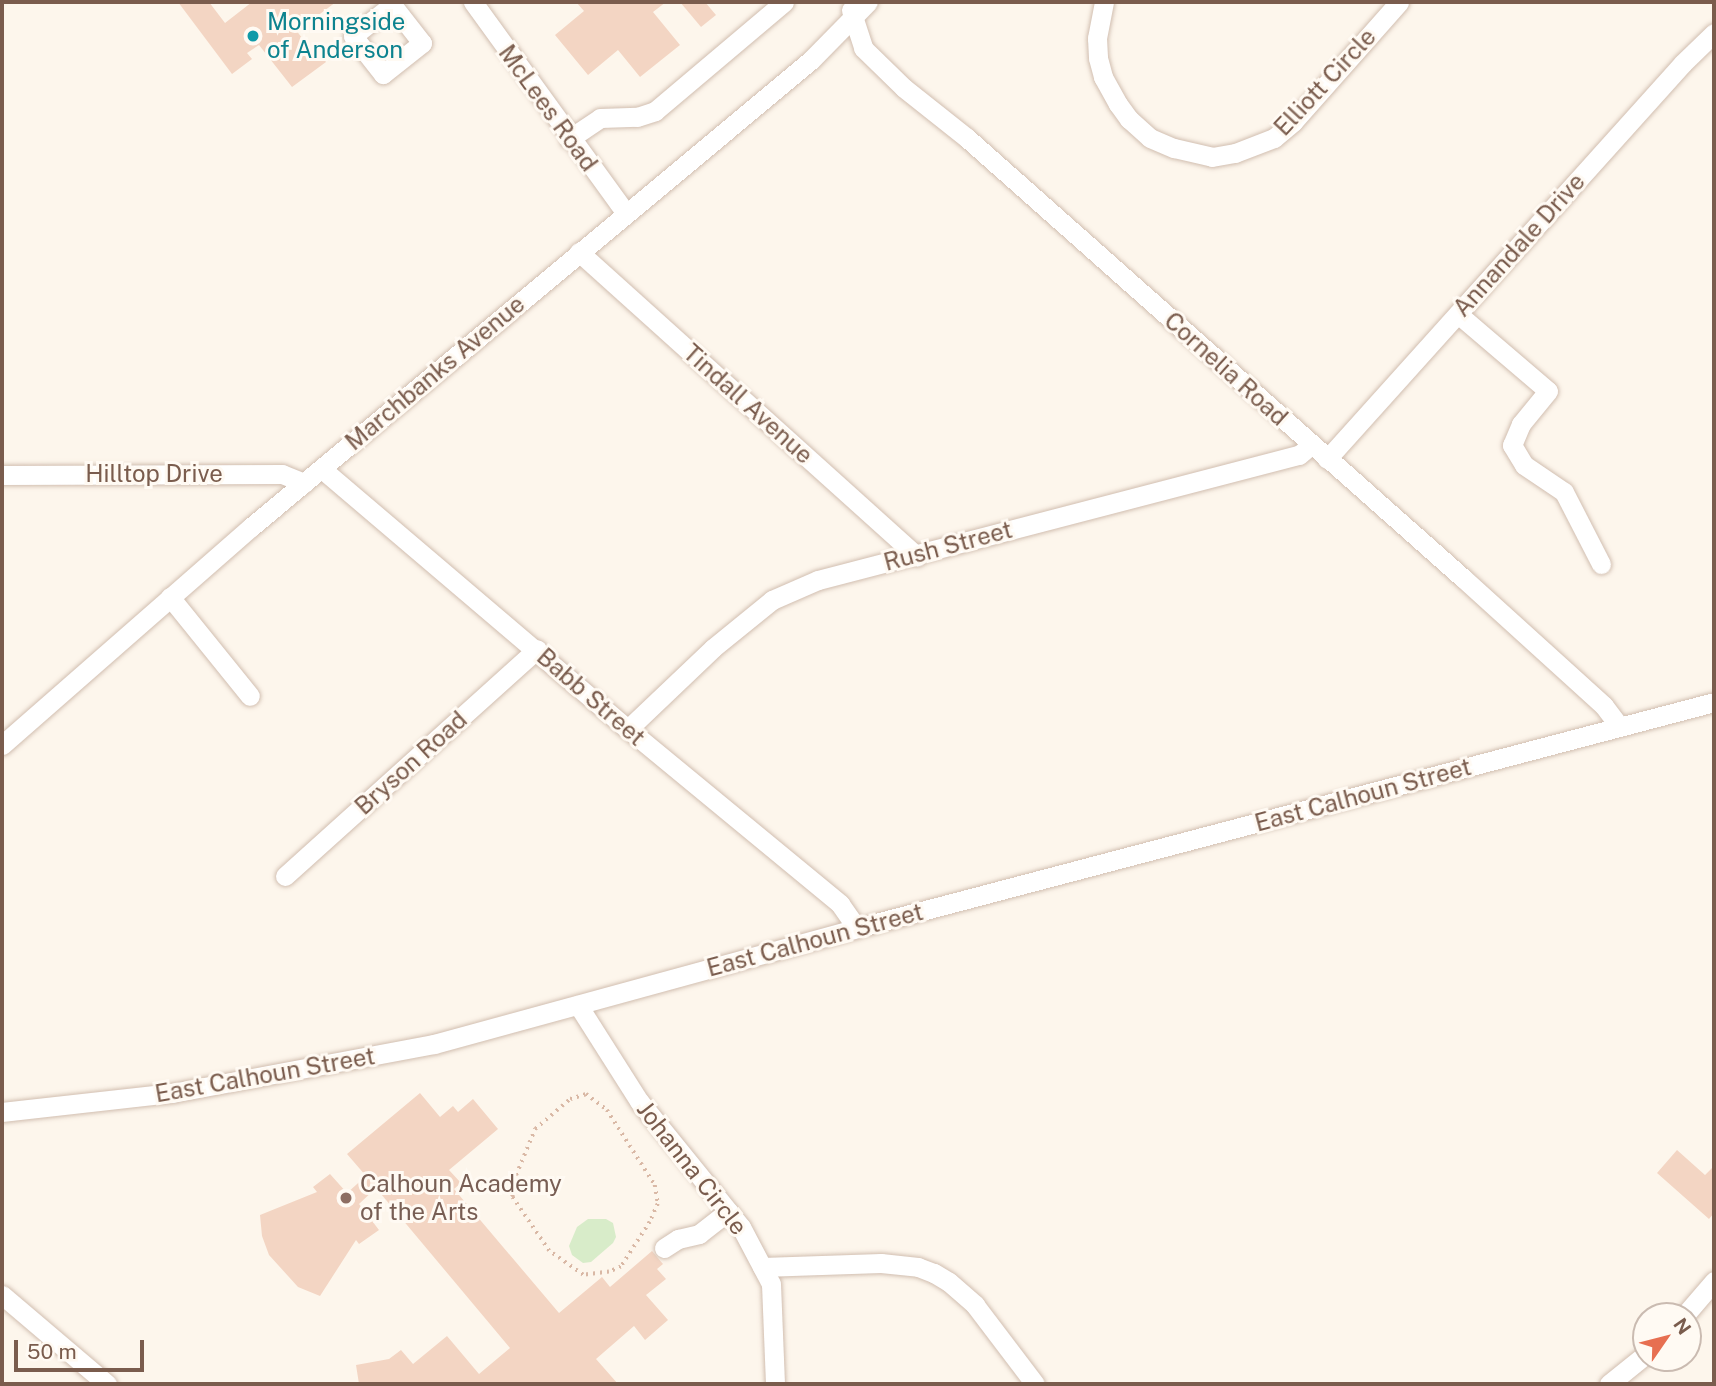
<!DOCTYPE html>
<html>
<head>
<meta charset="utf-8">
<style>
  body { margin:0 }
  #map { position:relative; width:1716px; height:1386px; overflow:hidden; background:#fdf6ec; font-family:"Public Sans",sans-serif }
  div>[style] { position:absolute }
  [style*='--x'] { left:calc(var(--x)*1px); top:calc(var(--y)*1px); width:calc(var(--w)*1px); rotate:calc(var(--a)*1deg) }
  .green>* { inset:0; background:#d8ecc9 }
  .building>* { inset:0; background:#f3d5c3 }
  .path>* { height:3.5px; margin-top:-1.75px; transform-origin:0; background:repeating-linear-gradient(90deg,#d9b8a5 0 2px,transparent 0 7px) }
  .roads { filter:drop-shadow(0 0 2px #d1beb0) drop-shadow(0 0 2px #d1beb0) }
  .minor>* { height:19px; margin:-9.5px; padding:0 9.5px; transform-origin:9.5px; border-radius:9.5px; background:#fff }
  .dots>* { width:19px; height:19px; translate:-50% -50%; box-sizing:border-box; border:4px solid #fffaf3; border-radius:50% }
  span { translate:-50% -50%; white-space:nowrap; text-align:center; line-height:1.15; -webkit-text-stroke:6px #fffaf3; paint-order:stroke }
  .culture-label { font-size:24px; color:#0d838f }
  .left { translate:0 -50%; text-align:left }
  .street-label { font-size:24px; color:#7a5c4d }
  .education-label { font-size:24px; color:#785e54 }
  .frame { position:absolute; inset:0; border:4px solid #7a5c4d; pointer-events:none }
  .north { position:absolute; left:1632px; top:1302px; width:70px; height:70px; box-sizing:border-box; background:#fffaf3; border:2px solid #cabbb1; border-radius:50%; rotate:55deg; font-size:19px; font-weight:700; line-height:28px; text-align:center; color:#7a5c4d }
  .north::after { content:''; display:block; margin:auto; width:24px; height:32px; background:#e76f51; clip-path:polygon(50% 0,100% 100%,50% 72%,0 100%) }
  .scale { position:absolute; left:14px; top:1340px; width:130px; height:32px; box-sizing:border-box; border:4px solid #7a5c4d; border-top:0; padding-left:9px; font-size:21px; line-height:24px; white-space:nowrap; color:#7a5c4d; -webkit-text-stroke:5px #fffaf3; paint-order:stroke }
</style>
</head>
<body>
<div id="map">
  <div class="green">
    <i style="clip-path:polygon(588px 1219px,606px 1219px,613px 1223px,616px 1237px,613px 1243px,591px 1262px,583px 1263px,572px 1255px,569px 1246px,577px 1227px)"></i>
  </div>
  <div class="building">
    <i style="clip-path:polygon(178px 2px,209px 2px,225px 23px,252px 2px,336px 2px,301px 28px,294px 19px,290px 22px,311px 50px,315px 47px,326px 62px,292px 87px,259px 45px,247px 53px,252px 59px,232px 74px)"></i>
    <i style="clip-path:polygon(576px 2px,666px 2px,653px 12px,680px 45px,640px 77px,618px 50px,588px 75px,555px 35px,584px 11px)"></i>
    <i style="clip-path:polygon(680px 2px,705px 2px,716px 15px,701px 27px)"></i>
    <i style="clip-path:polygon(420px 1093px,440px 1117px,453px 1106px,458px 1112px,473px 1099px,498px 1129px,449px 1170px,461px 1183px,454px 1189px,559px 1313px,602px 1277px,610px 1287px,652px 1251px,663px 1264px,657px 1269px,666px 1279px,646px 1295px,668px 1320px,645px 1340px,634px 1326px,596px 1359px,618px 1384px,359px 1384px,356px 1365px,389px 1359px,401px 1350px,413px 1364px,447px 1336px,479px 1374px,510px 1348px,376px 1188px,359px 1204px,379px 1230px,359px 1244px,356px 1240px,320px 1296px,298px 1287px,269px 1255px,262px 1236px,260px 1215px,317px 1192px,313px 1187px,330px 1174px,347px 1193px,366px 1176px,347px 1154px)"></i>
    <i style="clip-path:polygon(1677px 1150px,1705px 1175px,1712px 1168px,1714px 1170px,1714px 1213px,1709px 1219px,1657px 1173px)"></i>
  </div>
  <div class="path">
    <i style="--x:586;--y:1094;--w:26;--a:37"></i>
    <i style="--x:607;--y:1110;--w:89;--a:57.4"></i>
    <i style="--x:655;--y:1185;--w:19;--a:81"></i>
    <i style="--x:658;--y:1204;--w:20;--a:114"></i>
    <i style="--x:650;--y:1222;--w:54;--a:122.8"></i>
    <i style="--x:621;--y:1267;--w:13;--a:157"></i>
    <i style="--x:609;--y:1272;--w:26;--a:173"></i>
    <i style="--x:583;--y:1275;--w:42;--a:-144.8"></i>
    <i style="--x:549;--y:1251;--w:65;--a:-124.4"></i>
    <i style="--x:512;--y:1197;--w:22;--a:-80"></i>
    <i style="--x:516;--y:1175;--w:50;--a:-67.6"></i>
    <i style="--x:535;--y:1129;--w:46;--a:-40.6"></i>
    <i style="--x:570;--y:1099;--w:17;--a:-17"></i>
  </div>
  <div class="roads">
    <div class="minor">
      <i style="--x:390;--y:2;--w:52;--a:52"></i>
      <i style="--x:422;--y:43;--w:50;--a:141.5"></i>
      <i style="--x:383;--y:74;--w:48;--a:-128.3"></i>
      <i style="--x:353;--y:36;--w:50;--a:-38.5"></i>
      <i style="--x:473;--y:2;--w:261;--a:54.1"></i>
      <i style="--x:1104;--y:2;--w:37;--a:101"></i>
      <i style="--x:1097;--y:38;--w:20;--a:87"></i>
      <i style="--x:1098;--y:58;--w:20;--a:75"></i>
      <i style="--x:1103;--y:77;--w:31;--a:61"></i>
      <i style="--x:1118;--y:104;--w:19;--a:54"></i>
      <i style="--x:1129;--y:119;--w:28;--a:42"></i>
      <i style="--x:1150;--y:138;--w:26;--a:23"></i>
      <i style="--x:1174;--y:148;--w:39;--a:13"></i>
      <i style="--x:1212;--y:157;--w:23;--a:-10"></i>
      <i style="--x:1235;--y:153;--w:42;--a:-21"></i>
      <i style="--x:1274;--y:138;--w:25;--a:-40"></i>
      <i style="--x:1293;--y:122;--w:160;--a:-48.5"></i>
      <i style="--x:851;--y:10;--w:40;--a:72"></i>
      <i style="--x:863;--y:48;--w:57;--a:44.3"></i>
      <i style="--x:904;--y:88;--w:80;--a:38.4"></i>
      <i style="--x:967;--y:138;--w:663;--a:41.58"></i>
      <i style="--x:1463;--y:578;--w:190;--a:42.2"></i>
      <i style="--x:1604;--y:706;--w:26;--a:53"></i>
      <i style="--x:569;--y:139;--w:37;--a:-34"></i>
      <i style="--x:600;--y:118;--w:37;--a:-2"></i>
      <i style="--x:637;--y:117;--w:19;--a:-18"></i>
      <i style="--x:655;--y:111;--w:169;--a:-40.2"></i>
      <i style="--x:579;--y:252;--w:455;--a:42"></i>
      <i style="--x:1458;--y:314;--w:118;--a:40.5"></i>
      <i style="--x:1548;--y:391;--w:43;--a:129.3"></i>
      <i style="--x:1521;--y:424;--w:23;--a:113"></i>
      <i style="--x:1512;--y:445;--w:23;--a:59"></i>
      <i style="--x:1524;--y:465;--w:48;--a:34"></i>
      <i style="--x:1564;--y:492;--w:81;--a:62.8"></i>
      <i style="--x:1327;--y:459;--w:532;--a:-48.04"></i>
      <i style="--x:1683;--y:63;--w:43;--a:-44.1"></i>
      <i style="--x:322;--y:469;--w:402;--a:40.4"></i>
      <i style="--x:628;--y:729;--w:275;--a:39.5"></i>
      <i style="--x:840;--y:904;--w:29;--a:55"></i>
      <i style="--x:2;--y:475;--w:280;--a:-0.2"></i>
      <i style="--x:282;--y:474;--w:24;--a:22"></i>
      <i style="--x:170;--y:597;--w:127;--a:51.1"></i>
      <i style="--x:628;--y:729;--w:117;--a:-43.6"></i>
      <i style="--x:713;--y:648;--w:76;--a:-39.1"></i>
      <i style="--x:772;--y:600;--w:50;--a:-23.5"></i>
      <i style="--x:818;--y:580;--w:497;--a:-14.6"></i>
      <i style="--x:1299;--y:455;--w:16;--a:-40"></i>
      <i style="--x:2;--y:745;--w:331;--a:-41.2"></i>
      <i style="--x:251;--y:527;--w:729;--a:-39.83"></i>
      <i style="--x:811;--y:60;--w:81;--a:-45.5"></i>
      <i style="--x:285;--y:876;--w:339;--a:-42"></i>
      <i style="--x:578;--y:1005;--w:114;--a:57.6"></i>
      <i style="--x:639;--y:1101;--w:162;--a:51"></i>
      <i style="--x:741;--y:1227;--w:64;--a:62.2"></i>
      <i style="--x:771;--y:1284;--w:100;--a:87.7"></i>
      <i style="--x:2;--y:1112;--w:171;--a:-6.4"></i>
      <i style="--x:172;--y:1093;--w:267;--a:-10.6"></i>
      <i style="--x:434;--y:1044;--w:439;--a:-15.3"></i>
      <i style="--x:857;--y:928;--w:886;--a:-14.77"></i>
      <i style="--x:664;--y:1248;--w:17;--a:-33"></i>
      <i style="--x:678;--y:1239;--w:22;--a:-13"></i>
      <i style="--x:699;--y:1234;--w:37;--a:-38"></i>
      <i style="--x:762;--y:1267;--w:119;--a:-1.9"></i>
      <i style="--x:881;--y:1263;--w:37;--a:6"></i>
      <i style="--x:918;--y:1267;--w:17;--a:21"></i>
      <i style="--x:934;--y:1273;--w:17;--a:31"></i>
      <i style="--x:949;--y:1282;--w:35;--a:41"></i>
      <i style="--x:975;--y:1305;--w:99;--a:52.8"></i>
      <i style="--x:2;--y:1295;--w:138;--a:40.3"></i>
      <i style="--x:1684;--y:1316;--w:46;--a:-49.4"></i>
      <i style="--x:1609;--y:1384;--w:48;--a:-39"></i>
    </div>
  </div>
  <div class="dots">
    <i style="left:253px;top:36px;background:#0f9aa8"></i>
    <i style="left:346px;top:1198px;background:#8d6e63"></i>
  </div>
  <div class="culture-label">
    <span class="left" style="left:267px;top:36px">Morningside<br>of Anderson</span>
  </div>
  <div class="street-label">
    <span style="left:1325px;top:82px;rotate:-47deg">Elliott Circle</span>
    <span style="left:548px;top:108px;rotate:54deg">McLees Road</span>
    <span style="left:1519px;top:245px;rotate:-48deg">Annandale Drive</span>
    <span style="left:1226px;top:369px;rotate:42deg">Cornelia Road</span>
    <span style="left:435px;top:373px;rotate:-40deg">Marchbanks Avenue</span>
    <span style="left:748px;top:404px;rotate:42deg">Tindall Avenue</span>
    <span style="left:154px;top:474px">Hilltop Drive</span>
    <span style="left:948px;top:546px;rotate:-15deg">Rush Street</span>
    <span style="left:591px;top:697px;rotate:41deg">Babb Street</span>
    <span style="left:411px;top:763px;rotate:-42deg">Bryson Road</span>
    <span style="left:1363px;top:795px;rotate:-15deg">East Calhoun Street</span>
    <span style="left:815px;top:940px;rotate:-15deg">East Calhoun Street</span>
    <span style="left:265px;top:1075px;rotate:-10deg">East Calhoun Street</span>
    <span style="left:692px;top:1168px;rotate:52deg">Johanna Circle</span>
  </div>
  <div class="education-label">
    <span class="left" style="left:360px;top:1198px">Calhoun Academy<br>of the Arts</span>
  </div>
  <div class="frame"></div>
  <div class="north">N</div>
  <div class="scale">50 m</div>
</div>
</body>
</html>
